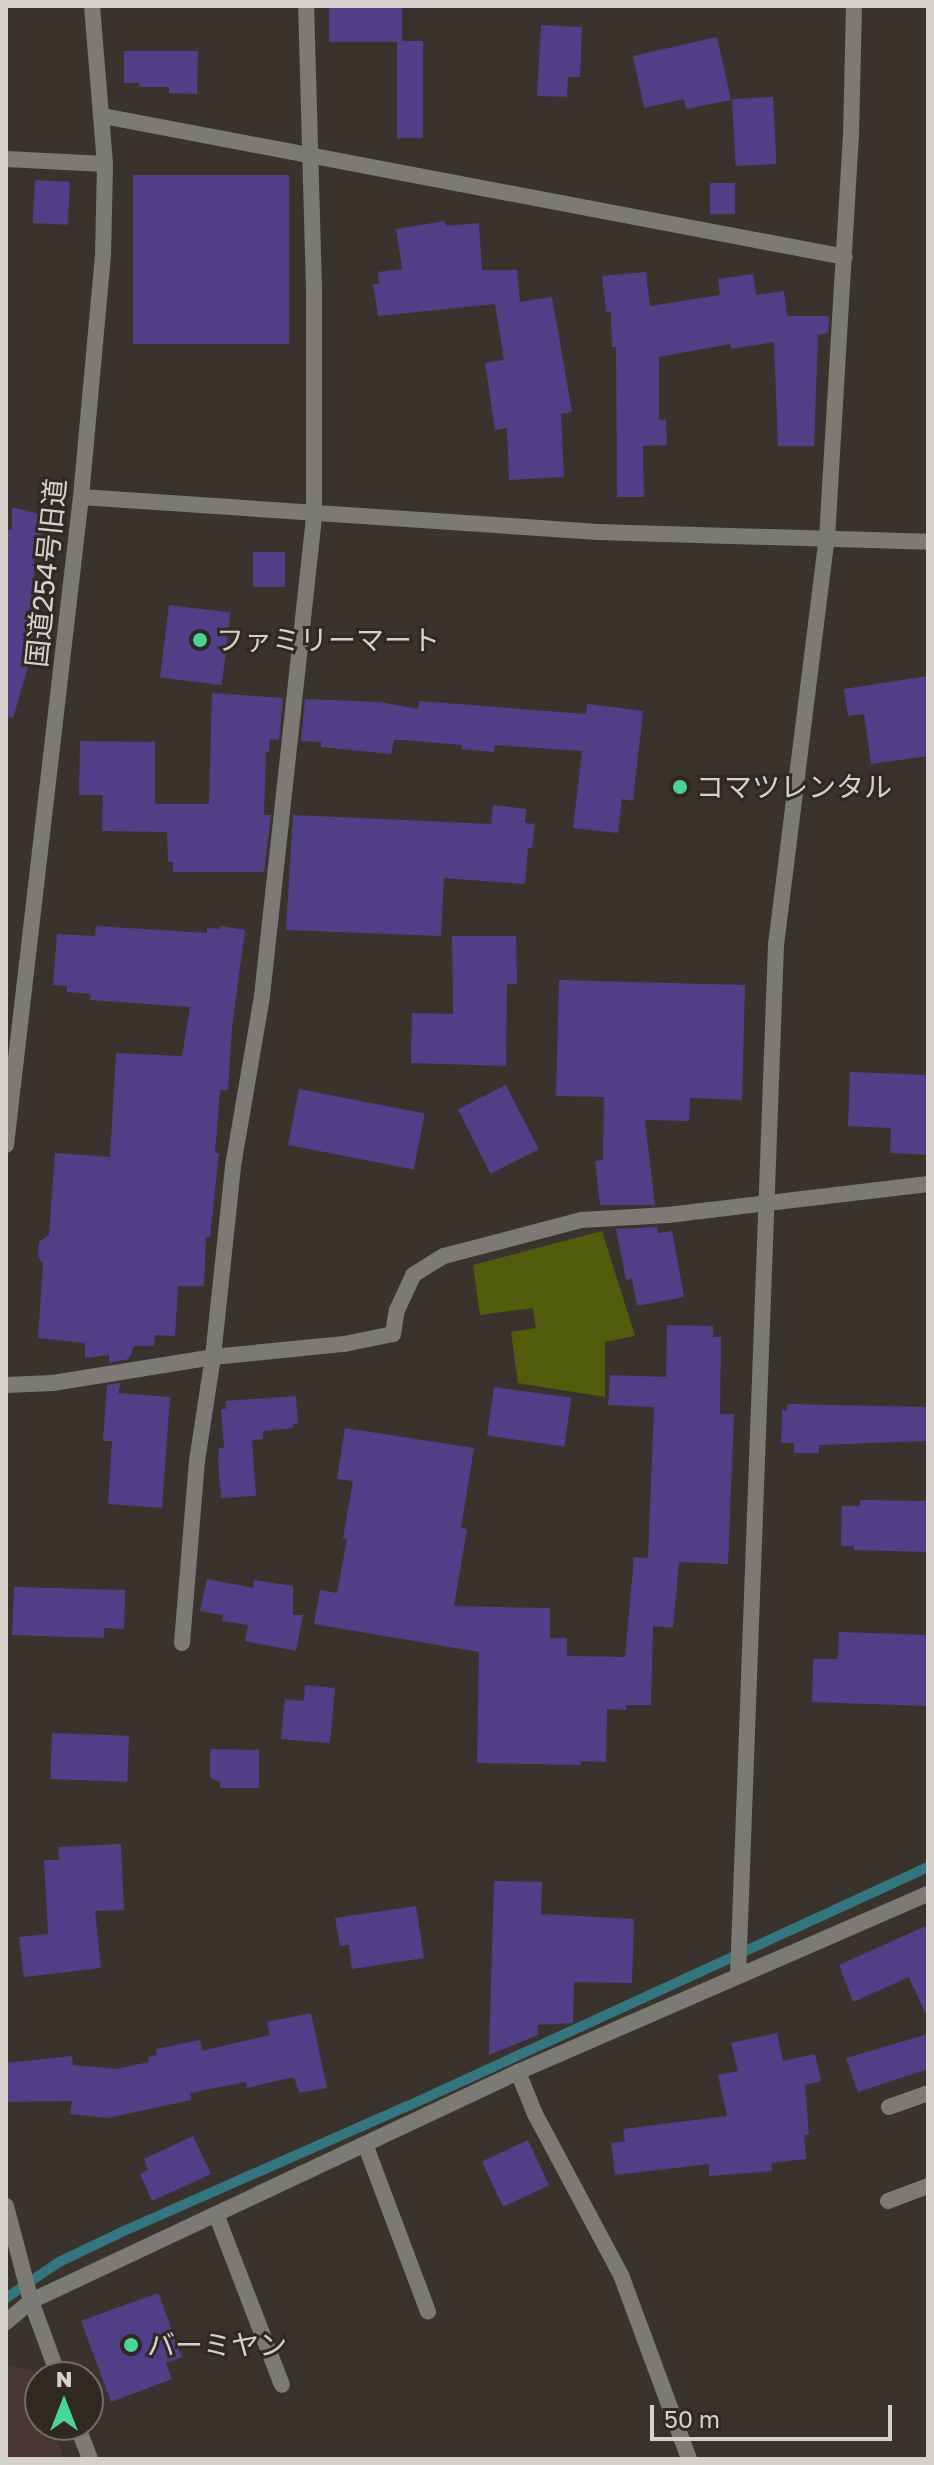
<!DOCTYPE html>
<html>
<head>
<meta charset="utf-8">
<style>
  body { margin:0 }
  #map { position:relative; width:934px; height:2465px; overflow:hidden; background:#3a332d; font-family:"Golos Text","Noto Sans JP",sans-serif }
  div>[style] { position:absolute }
  [style*='--x'] { left:calc(var(--x)*1px); top:calc(var(--y)*1px); width:calc(var(--w)*1px); rotate:calc(var(--a)*1deg) }
  .medical>* { inset:0; background:#4b3636 }
  .green>* { inset:0; background:#525d0b }
  .stream>* { height:10px; margin:-5px; padding:0 5px; transform-origin:5px; border-radius:5px; background:#33767f }
  .building>* { inset:0; background:#503f86; transform-origin:0 0 }
  .minor>* { height:16px; margin:-8px; padding:0 8px; transform-origin:8px; border-radius:8px; background:#7b7a75 }
  .tertiary>* { height:16px; margin:-8px; padding:0 8px; transform-origin:8px; border-radius:8px; background:#7b7a75 }
  .dots>* { width:22px; height:22px; translate:-50% -50%; box-sizing:border-box; border:4px solid #302923; border-radius:50% }
  span { translate:-50% -50%; white-space:nowrap; text-align:center; line-height:1.15; -webkit-text-stroke:6px #302923; paint-order:stroke }
  .street-label { font-size:28px; color:#d7d1ce }
  .poi-label { font-size:28px; color:#d7d1ce }
  .left { translate:0 -50%; text-align:left }
  .frame { position:absolute; inset:0; border:8px solid #d7d1ce; pointer-events:none }
  .north { position:absolute; left:24px; top:2361px; width:80px; height:80px; box-sizing:border-box; background:#302923; border:2px solid #736c67; border-radius:50%; rotate:0deg; font-size:22px; font-weight:700; line-height:32px; text-align:center; color:#d7d1ce }
  .north::after { content:''; display:block; margin:auto; width:28px; height:36px; background:#4ad49c; clip-path:polygon(50% 0,100% 100%,50% 72%,0 100%) }
  .scale { position:absolute; left:650px; top:2405px; width:242px; height:36px; box-sizing:border-box; border:4px solid #d7d1ce; border-top:0; padding-left:10px; font-size:24px; line-height:28px; white-space:nowrap; color:#d7d1ce; -webkit-text-stroke:6px #302923; paint-order:stroke }
</style>
</head>
<body>
<div id="map">
  <div class="medical">
    <i style="clip-path:polygon(6px 2365px,32px 2370px,40px 2392px,40px 2425px,52px 2425px,64px 2459px,6px 2459px)"></i>
  </div>
  <div class="green">
    <i style="clip-path:polygon(602px 1231px,635px 1336px,605px 1342px,605px 1397px,518px 1383px,511px 1332px,536px 1328px,533px 1308px,480px 1315px,473px 1265px)"></i>
  </div>
  <div class="stream">
    <i style="--x:6;--y:2298;--w:64;--a:-34.2"></i>
    <i style="--x:59;--y:2262;--w:72;--a:-25.5"></i>
    <i style="--x:124;--y:2231;--w:310;--a:-23.8"></i>
    <i style="--x:408;--y:2106;--w:572;--a:-24.68"></i>
  </div>
  <div class="building">
    <i style="left:329px;top:6px;width:73px;height:36px"></i>
    <i style="clip-path:polygon(541px 25px,582px 27px,580px 77px,568px 77px,567px 97px,537px 96px)"></i>
    <i style="clip-path:polygon(717px 37px,731px 100px,686px 109px,684px 99px,644px 108px,633px 56px)"></i>
    <i style="left:397px;top:41px;width:26px;height:97px"></i>
    <i style="clip-path:polygon(124px 51px,198px 51px,197px 94px,169px 93px,169px 87px,139px 87px,139px 83px,124px 83px)"></i>
    <i style="left:773px;top:97px;width:67px;height:41px;rotate:87deg"></i>
    <i style="left:289px;top:175px;width:169px;height:156px;rotate:90deg"></i>
    <i style="left:35px;top:180px;width:35px;height:43px;rotate:3deg"></i>
    <i style="left:735px;top:183px;width:31px;height:25px;rotate:90deg"></i>
    <i style="clip-path:polygon(445px 221px,446px 226px,479px 223px,482px 270px,517px 270px,520px 302px,552px 297px,572px 412px,561px 414px,564px 477px,509px 480px,507px 428px,495px 430px,485px 363px,504px 360px,495px 304px,378px 316px,373px 284px,379px 284px,378px 272px,402px 269px,396px 229px)"></i>
    <i style="clip-path:polygon(646px 272px,650px 306px,720px 295px,718px 279px,753px 274px,756px 295px,784px 291px,787px 316px,829px 316px,828px 333px,818px 335px,814px 446px,778px 446px,774px 342px,731px 349px,730px 344px,659px 357px,659px 420px,666px 419px,667px 445px,643px 446px,644px 497px,617px 497px,616px 347px,612px 347px,611px 312px,606px 312px,602px 276px)"></i>
    <i style="clip-path:polygon(12px 507px,42px 515px,41px 545px,35px 544px,32px 653px,13px 718px,6px 717px,6px 529px,12px 530px)"></i>
    <i style="left:253px;top:552px;width:32px;height:35px"></i>
    <i style="left:169px;top:605px;width:62px;height:73px;rotate:7deg"></i>
    <i style="clip-path:polygon(928px 676px,928px 756px,871px 764px,864px 714px,848px 716px,844px 689px)"></i>
    <i style="clip-path:polygon(212px 693px,283px 698px,279px 740px,270px 739px,269px 752px,266px 752px,264px 815px,271px 815px,264px 872px,173px 872px,173px 862px,168px 862px,167px 832px,102px 831px,103px 795px,79px 795px,80px 741px,155px 742px,155px 804px,209px 804px)"></i>
    <i style="clip-path:polygon(305px 699px,380px 702px,418px 709px,419px 701px,586px 714px,587px 704px,643px 711px,633px 801px,622px 799px,618px 833px,573px 828px,582px 751px,495px 745px,494px 752px,461px 749px,462px 745px,402px 740px,394px 740px,391px 754px,321px 747px,321px 742px,301px 741px)"></i>
    <i style="clip-path:polygon(493px 805px,526px 809px,525px 823px,535px 824px,532px 848px,528px 848px,525px 884px,444px 878px,441px 936px,286px 930px,293px 815px,491px 824px)"></i>
    <i style="clip-path:polygon(96px 926px,207px 933px,207px 928px,220px 929px,221px 926px,245px 930px,232px 1028px,228px 1090px,220px 1090px,215px 1153px,219px 1153px,210px 1237px,206px 1237px,204px 1286px,178px 1286px,175px 1336px,155px 1335px,154px 1346px,134px 1346px,129px 1359px,109px 1363px,109px 1355px,85px 1358px,85px 1343px,38px 1338px,43px 1264px,38px 1257px,39px 1242px,49px 1235px,55px 1153px,110px 1157px,116px 1053px,182px 1056px,190px 1007px,90px 1000px,91px 994px,67px 992px,67px 986px,53px 985px,57px 934px,95px 936px)"></i>
    <i style="clip-path:polygon(452px 936px,516px 936px,517px 984px,507px 984px,506px 1066px,411px 1063px,412px 1013px,453px 1014px)"></i>
    <i style="clip-path:polygon(559px 980px,745px 985px,742px 1100px,690px 1098px,689px 1121px,645px 1120px,655px 1205px,600px 1205px,595px 1161px,603px 1160px,604px 1097px,556px 1096px)"></i>
    <i style="clip-path:polygon(850px 1072px,928px 1075px,928px 1155px,890px 1153px,891px 1128px,848px 1126px)"></i>
    <i style="left:506px;top:1085px;width:72px;height:54px;rotate:63deg"></i>
    <i style="left:299px;top:1089px;width:128px;height:57px;rotate:11deg"></i>
    <i style="clip-path:polygon(657px 1227px,658px 1233px,672px 1231px,684px 1297px,637px 1306px,632px 1279px,626px 1280px,616px 1229px)"></i>
    <i style="clip-path:polygon(667px 1325px,713px 1326px,713px 1337px,721px 1337px,720px 1414px,734px 1414px,728px 1564px,679px 1562px,673px 1628px,653px 1626px,651px 1705px,626px 1705px,626px 1710px,607px 1709px,606px 1762px,581px 1761px,581px 1765px,477px 1763px,479px 1652px,314px 1624px,320px 1590px,337px 1593px,347px 1539px,343px 1538px,353px 1481px,337px 1479px,345px 1428px,474px 1448px,461px 1528px,467px 1529px,454px 1606px,550px 1608px,550px 1638px,567px 1638px,567px 1656px,625px 1657px,634px 1557px,648px 1558px,654px 1407px,608px 1405px,610px 1375px,666px 1377px)"></i>
    <i style="clip-path:polygon(121px 1383px,118px 1393px,170px 1397px,162px 1508px,108px 1504px,112px 1441px,103px 1441px,107px 1385px)"></i>
    <i style="left:494px;top:1387px;width:78px;height:49px;rotate:8deg"></i>
    <i style="clip-path:polygon(296px 1396px,298px 1424px,293px 1424px,293px 1428px,263px 1431px,263px 1439px,252px 1440px,256px 1496px,221px 1498px,218px 1458px,219px 1448px,224px 1448px,221px 1409px,226px 1409px,226px 1401px)"></i>
    <i style="clip-path:polygon(787px 1404px,928px 1407px,928px 1441px,819px 1445px,819px 1453px,794px 1453px,794px 1443px,781px 1443px,782px 1410px,787px 1410px)"></i>
    <i style="clip-path:polygon(860px 1500px,928px 1501px,928px 1552px,854px 1550px,854px 1546px,841px 1546px,842px 1506px,860px 1506px)"></i>
    <i style="clip-path:polygon(207px 1579px,253px 1588px,254px 1580px,293px 1586px,293px 1615px,303px 1615px,296px 1651px,245px 1641px,248px 1625px,222px 1621px,223px 1615px,200px 1611px)"></i>
    <i style="clip-path:polygon(14px 1587px,125px 1590px,124px 1629px,104px 1628px,104px 1638px,12px 1635px)"></i>
    <i style="clip-path:polygon(839px 1632px,928px 1635px,928px 1706px,812px 1702px,813px 1659px,838px 1659px)"></i>
    <i style="clip-path:polygon(305px 1685px,335px 1688px,330px 1743px,281px 1739px,285px 1699px,304px 1701px)"></i>
    <i style="left:52px;top:1733px;width:77px;height:46px;rotate:2deg"></i>
    <i style="clip-path:polygon(210px 1749px,259px 1750px,259px 1788px,220px 1788px,220px 1782px,210px 1778px)"></i>
    <i style="clip-path:polygon(121px 1844px,124px 1910px,95px 1911px,101px 1968px,24px 1977px,19px 1937px,48px 1934px,44px 1860px,59px 1860px,58px 1847px)"></i>
    <i style="clip-path:polygon(494px 1881px,542px 1882px,541px 1914px,634px 1919px,632px 1983px,574px 1982px,573px 2023px,538px 2025px,538px 2035px,489px 2055px)"></i>
    <i style="clip-path:polygon(416px 1906px,424px 1958px,352px 1969px,349px 1945px,340px 1946px,335px 1918px)"></i>
    <i style="clip-path:polygon(928px 1925px,928px 2019px,909px 1977px,853px 2002px,839px 1965px)"></i>
    <i style="clip-path:polygon(311px 2013px,327px 2088px,299px 2093px,294px 2077px,247px 2088px,246px 2082px,190px 2093px,191px 2100px,108px 2118px,70px 2114px,72px 2101px,8px 2102px,6px 2063px,72px 2056px,73px 2065px,116px 2069px,149px 2062px,148px 2057px,157px 2055px,156px 2049px,200px 2040px,202px 2051px,270px 2035px,267px 2022px)"></i>
    <i style="clip-path:polygon(777px 2033px,783px 2061px,815px 2054px,821px 2081px,805px 2085px,809px 2134px,804px 2135px,806px 2159px,771px 2163px,772px 2171px,709px 2176px,709px 2164px,615px 2175px,611px 2143px,625px 2141px,623px 2129px,727px 2116px,718px 2075px,738px 2071px,731px 2043px)"></i>
    <i style="clip-path:polygon(928px 2034px,928px 2069px,858px 2092px,846px 2058px)"></i>
    <i style="clip-path:polygon(193px 2136px,211px 2174px,152px 2201px,140px 2174px,148px 2170px,144px 2159px)"></i>
    <i style="left:528px;top:2140px;width:50px;height:51px;rotate:65deg"></i>
    <i style="clip-path:polygon(158px 2293px,182px 2357px,166px 2363px,172px 2379px,111px 2402px,81px 2321px)"></i>
  </div>
  <div class="minor">
    <i style="--x:103;--y:116;--w:755;--a:10.76"></i>
    <i style="--x:6;--y:159;--w:99;--a:2.9"></i>
    <i style="--x:81;--y:497;--w:518;--a:3.87"></i>
    <i style="--x:598;--y:532;--w:330;--a:1.7"></i>
    <i style="--x:6;--y:1385;--w:47;--a:-2.4"></i>
    <i style="--x:53;--y:1383;--w:162;--a:-9.2"></i>
    <i style="--x:213;--y:1357;--w:192;--a:-84"></i>
    <i style="--x:233;--y:1166;--w:172;--a:-80.3"></i>
    <i style="--x:262;--y:996;--w:483;--a:-83.8"></i>
    <i style="--x:314;--y:516;--w:227;--a:-90"></i>
    <i style="--x:314;--y:289;--w:283;--a:-91.6"></i>
    <i style="--x:182;--y:1643;--w:183;--a:-85.3"></i>
    <i style="--x:197;--y:1461;--w:105;--a:-81.3"></i>
    <i style="--x:213;--y:1357;--w:132;--a:-5.7"></i>
    <i style="--x:344;--y:1344;--w:50;--a:-11.5"></i>
    <i style="--x:393;--y:1334;--w:24;--a:-81"></i>
    <i style="--x:397;--y:1310;--w:38;--a:-65"></i>
    <i style="--x:413;--y:1275;--w:36;--a:-32"></i>
    <i style="--x:444;--y:1256;--w:142;--a:-14.7"></i>
    <i style="--x:581;--y:1220;--w:87;--a:-3.3"></i>
    <i style="--x:668;--y:1215;--w:262;--a:-6.8"></i>
    <i style="--x:738;--y:1976;--w:1032;--a:-87.89"></i>
    <i style="--x:776;--y:945;--w:410;--a:-82.9"></i>
    <i style="--x:827;--y:538;--w:402;--a:-86.6"></i>
    <i style="--x:851;--y:137;--w:131;--a:-88.7"></i>
    <i style="--x:518;--y:2072;--w:45;--a:68"></i>
    <i style="--x:535;--y:2114;--w:183;--a:61.9"></i>
    <i style="--x:621;--y:2275;--w:196;--a:69.7"></i>
    <i style="--x:889;--y:2107;--w:41;--a:-19.7"></i>
    <i style="--x:365;--y:2144;--w:179;--a:69.4"></i>
    <i style="--x:888;--y:2201;--w:43;--a:-20.6"></i>
    <i style="--x:216;--y:2214;--w:183;--a:68.9"></i>
  </div>
  <div class="tertiary">
    <i style="--x:6;--y:1145;--w:652;--a:-83.4"></i>
    <i style="--x:81;--y:497;--w:243;--a:-84.8"></i>
    <i style="--x:103;--y:255;--w:91;--a:-88.7"></i>
    <i style="--x:105;--y:164;--w:159;--a:-94.7"></i>
    <i style="--x:6;--y:2206;--w:98;--a:75.3"></i>
    <i style="--x:31;--y:2301;--w:81;--a:69.8"></i>
    <i style="--x:6;--y:2322;--w:33;--a:-40"></i>
    <i style="--x:31;--y:2301;--w:538;--a:-25.18"></i>
    <i style="--x:518;--y:2072;--w:447;--a:-23.5"></i>
    <i style="--x:77;--y:2425;--w:36;--a:69"></i>
  </div>
  <div class="dots">
    <i style="left:200px;top:640px;background:#4ad49c"></i>
    <i style="left:680px;top:787px;background:#4ad49c"></i>
    <i style="left:131px;top:2345px;background:#4ad49c"></i>
  </div>
  <div class="street-label">
    <span style="left:46px;top:573px;rotate:-84deg">国道254号旧道</span>
  </div>
  <div class="poi-label">
    <span class="left" style="left:216px;top:640px">ファミリーマート</span>
    <span class="left" style="left:696px;top:787px">コマツレンタル</span>
    <span class="left" style="left:147px;top:2345px">バーミヤン</span>
  </div>
  <div class="frame"></div>
  <div class="north">N</div>
  <div class="scale">50 m</div>
</div>
</body>
</html>
